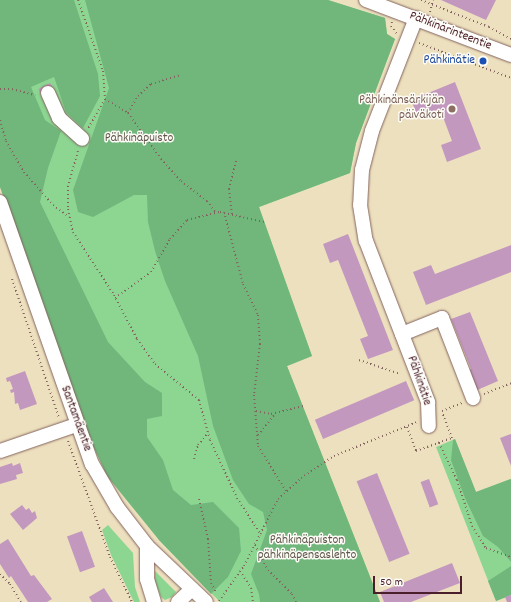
<!DOCTYPE html>
<html>
<head>
<meta charset="utf-8">
<style>
  body { margin:0 }
  #map { position:relative; width:511px; height:602px; overflow:hidden; background:#ede0be; font-family:Dekko,sans-serif }
  div>[style] { position:absolute }
  [style*='--x'] { left:calc(var(--x)*1px); top:calc(var(--y)*1px); width:calc(var(--w)*1px); rotate:calc(var(--a)*1deg) }
  .green>* { inset:0; background:#8cd692 }
  .forest>* { inset:0; background:#71b77c }
  .building>* { inset:0; background:#c398bf; transform-origin:0 0 }
  .path>* { height:2px; margin-top:-1px; transform-origin:0; background:repeating-linear-gradient(90deg,#83635e 0 1px,transparent 0 4px) }
  .roads { filter:drop-shadow(0 0 1px #83635e) drop-shadow(0 0 1px #83635e) }
  .minor>* { height:14px; margin:-7px; padding:0 7px; transform-origin:7px; border-radius:7px; background:#fff }
  .dots>* { width:11px; height:11px; translate:-50% -50%; box-sizing:border-box; border:2px solid #fdfcf7; border-radius:50% }
  span { translate:-50% -50%; white-space:nowrap; text-align:center; line-height:1.15; -webkit-text-stroke:3px #fdfcf7; paint-order:stroke }
  .street-label { font-size:13px; color:#4a1f2b }
  .transit-label { font-size:13px; color:#164399 }
  .right { translate:-100% -50%; text-align:right }
  .education-label { font-size:13px; color:#785e54 }
  .park-label { font-size:13px; color:#5e564a }
  .scale { position:absolute; left:373px; top:576px; width:89px; height:18px; box-sizing:border-box; border:2px solid #4a1f2b; border-top:0; padding-left:5px; font-size:12px; line-height:14px; white-space:nowrap; color:#4a1f2b; -webkit-text-stroke:3px #fdfcf7; paint-order:stroke }
</style>
</head>
<body>
<div id="map">
  <div class="green">
    <i style="clip-path:polygon(0 0,328px 0,385px 18px,387px 34px,395px 39px,356px 143px,350px 173px,259px 207px,312px 356px,287px 366px,380px 602px,220px 602px,159px 540px,0 187px)"></i>
    <i style="clip-path:polygon(455px 439px,476px 492px,511px 479px,511px 595px,496px 601px,436px 447px)"></i>
    <i style="clip-path:polygon(108px 525px,133px 553px,135px 587px,140px 602px,134px 602px,111px 555px,102px 530px)"></i>
    <i style="clip-path:polygon(155px 571px,176px 592px,172px 597px,165px 600px,161px 597px,155px 582px)"></i>
  </div>
  <div class="forest">
    <i style="clip-path:polygon(0 0,74px 0,98px 74px,100px 96px,83px 128px,66px 112px,54px 77px,31px 87px,45px 120px,61px 131px,48px 168px,40px 202px,108px 342px,145px 382px,162px 393px,162px 416px,147px 419px,147px 437px,163px 460px,173px 490px,191px 505px,213px 502px,239px 528px,241px 551px,228px 577px,211px 594px,159px 540px,107px 476px,80px 418px,0 187px)"></i>
    <i style="clip-path:polygon(85px 0,328px 0,385px 18px,387px 34px,395px 39px,356px 143px,350px 173px,259px 207px,312px 356px,287px 366px,380px 602px,260px 602px,259px 594px,251px 574px,267px 530px,263px 512px,249px 504px,233px 480px,213px 426px,198px 356px,165px 281px,155px 251px,148px 222px,147px 195px,134px 195px,93px 217px,78px 212px,73px 190px,109px 88px)"></i>
    <i style="clip-path:polygon(455px 439px,476px 492px,511px 479px,511px 562px,498px 547px,483px 536px,465px 498px,451px 460px,453px 440px)"></i>
    <i style="clip-path:polygon(511px 566px,511px 595px,496px 601px,488px 581px)"></i>
  </div>
  <div class="building">
    <i style="clip-path:polygon(441px 0,496px 0,486px 20px)"></i>
    <i style="clip-path:polygon(455px 82px,481px 149px,447px 162px,441px 145px,452px 141px,440px 109px,418px 117px,411px 100px)"></i>
    <i style="left:50px;top:83px;width:9px;height:13px;rotate:63deg"></i>
    <i style="clip-path:polygon(348px 234px,393px 350px,368px 359px,360px 339px,368px 336px,338px 260px,330px 263px,323px 244px)"></i>
    <i style="clip-path:polygon(511px 245px,511px 272px,426px 305px,413px 272px,431px 265px,435px 274px)"></i>
    <i style="clip-path:polygon(470px 312px,498px 381px,475px 391px,466px 370px,471px 369px,451px 319px)"></i>
    <i style="clip-path:polygon(25px 371px,37px 404px,20px 410px,18px 403px,15px 404px,14px 392px,11px 393px,10px 390px,13px 389px,10px 381px,7px 382px,6px 378px)"></i>
    <i style="left:406px;top:381px;width:21px;height:99px;rotate:67deg"></i>
    <i style="clip-path:polygon(511px 434px,511px 466px,500px 438px)"></i>
    <i style="clip-path:polygon(12px 463px,13px 466px,20px 463px,23px 473px,16px 475px,17px 479px,0 484px,0 467px)"></i>
    <i style="left:377px;top:473px;width:87px;height:22px;rotate:68deg"></i>
    <i style="left:429px;top:479px;width:27px;height:9px;rotate:70deg"></i>
    <i style="clip-path:polygon(22px 505px,26px 510px,29px 508px,32px 513px,35px 511px,37px 518px,23px 530px,10px 514px)"></i>
    <i style="left:82px;top:531px;width:38px;height:16px;rotate:70deg"></i>
    <i style="clip-path:polygon(8px 539px,31px 576px,34px 575px,52px 599px,47px 602px,28px 602px,11px 576px,9px 578px,0 564px,0 544px)"></i>
    <i style="clip-path:polygon(452px 563px,460px 583px,411px 602px,384px 602px,380px 592px)"></i>
    <i style="clip-path:polygon(104px 588px,113px 602px,92px 602px,89px 597px)"></i>
    <i style="clip-path:polygon(511px 595px,511px 602px,507px 602px,505px 597px)"></i>
  </div>
  <div class="path">
    <i style="--x:78;--y:0;--w:75;--a:70.6"></i>
    <i style="--x:103;--y:71;--w:28;--a:86"></i>
    <i style="--x:105;--y:99;--w:34;--a:120"></i>
    <i style="--x:421;--y:0;--w:73;--a:21.7"></i>
    <i style="--x:489;--y:27;--w:25;--a:29"></i>
    <i style="--x:430;--y:12;--w:12;--a:-76"></i>
    <i style="--x:392;--y:22;--w:4;--a:104"></i>
    <i style="--x:391;--y:26;--w:10;--a:53"></i>
    <i style="--x:419;--y:43;--w:98;--a:20.8"></i>
    <i style="--x:0;--y:89;--w:12;--a:0"></i>
    <i style="--x:12;--y:89;--w:24;--a:15"></i>
    <i style="--x:105;--y:99;--w:27;--a:31"></i>
    <i style="--x:128;--y:113;--w:57;--a:54.3"></i>
    <i style="--x:161;--y:159;--w:30;--a:48"></i>
    <i style="--x:181;--y:181;--w:33;--a:38"></i>
    <i style="--x:207;--y:201;--w:15;--a:53"></i>
    <i style="--x:128;--y:113;--w:20;--a:-60"></i>
    <i style="--x:138;--y:96;--w:18;--a:-43"></i>
    <i style="--x:151;--y:84;--w:30;--a:-17"></i>
    <i style="--x:0;--y:120;--w:22;--a:74"></i>
    <i style="--x:6;--y:141;--w:36;--a:60"></i>
    <i style="--x:24;--y:172;--w:44;--a:48.7"></i>
    <i style="--x:53;--y:205;--w:20;--a:37"></i>
    <i style="--x:78;--y:151;--w:36;--a:106"></i>
    <i style="--x:68;--y:186;--w:23;--a:90"></i>
    <i style="--x:68;--y:209;--w:24;--a:78"></i>
    <i style="--x:73;--y:232;--w:75;--a:56.9"></i>
    <i style="--x:114;--y:295;--w:50;--a:62.4"></i>
    <i style="--x:137;--y:339;--w:31;--a:54"></i>
    <i style="--x:155;--y:364;--w:57;--a:39.3"></i>
    <i style="--x:199;--y:400;--w:41;--a:74.6"></i>
    <i style="--x:210;--y:440;--w:64;--a:65"></i>
    <i style="--x:237;--y:498;--w:44;--a:57"></i>
    <i style="--x:224;--y:212;--w:74;--a:75.2"></i>
    <i style="--x:243;--y:284;--w:34;--a:64"></i>
    <i style="--x:258;--y:315;--w:29;--a:86"></i>
    <i style="--x:260;--y:344;--w:51;--a:96.7"></i>
    <i style="--x:254;--y:395;--w:51;--a:85.5"></i>
    <i style="--x:258;--y:446;--w:53;--a:58.1"></i>
    <i style="--x:232;--y:214;--w:25;--a:-97"></i>
    <i style="--x:229;--y:189;--w:30;--a:-76"></i>
    <i style="--x:12;--y:279;--w:147;--a:71.3"></i>
    <i style="--x:115;--y:298;--w:44;--a:-35.8"></i>
    <i style="--x:151;--y:272;--w:38;--a:-60"></i>
    <i style="--x:170;--y:239;--w:25;--a:-48"></i>
    <i style="--x:187;--y:220;--w:34;--a:-14"></i>
    <i style="--x:220;--y:212;--w:45;--a:12.8"></i>
    <i style="--x:359;--y:360;--w:43;--a:18.9"></i>
    <i style="--x:484;--y:394;--w:29;--a:-22"></i>
    <i style="--x:256;--y:411;--w:15;--a:11"></i>
    <i style="--x:271;--y:414;--w:33;--a:-14"></i>
    <i style="--x:442;--y:411;--w:22;--a:-22"></i>
    <i style="--x:407;--y:427;--w:26;--a:69"></i>
    <i style="--x:416;--y:451;--w:38;--a:-20"></i>
    <i style="--x:452;--y:438;--w:28;--a:-111"></i>
    <i style="--x:258;--y:435;--w:27;--a:-51"></i>
    <i style="--x:68;--y:441;--w:123;--a:70.1"></i>
    <i style="--x:110;--y:557;--w:50;--a:63.9"></i>
    <i style="--x:439;--y:443;--w:41;--a:64.1"></i>
    <i style="--x:457;--y:480;--w:48;--a:71.9"></i>
    <i style="--x:472;--y:526;--w:26;--a:58"></i>
    <i style="--x:486;--y:548;--w:27;--a:20"></i>
    <i style="--x:194;--y:459;--w:15;--a:-74"></i>
    <i style="--x:198;--y:445;--w:16;--a:-50"></i>
    <i style="--x:199;--y:499;--w:41;--a:77.3"></i>
    <i style="--x:208;--y:539;--w:44;--a:86.1"></i>
    <i style="--x:211;--y:583;--w:10;--a:61"></i>
    <i style="--x:255;--y:545;--w:28;--a:63"></i>
    <i style="--x:268;--y:570;--w:34;--a:45"></i>
    <i style="--x:292;--y:594;--w:9;--a:63"></i>
    <i style="--x:240;--y:571;--w:20;--a:57"></i>
    <i style="--x:251;--y:588;--w:14;--a:82"></i>
    <i style="--x:0;--y:574;--w:14;--a:45"></i>
    <i style="--x:10;--y:584;--w:21;--a:59"></i>
    <i style="--x:219;--y:601;--w:43;--a:-54.5"></i>
    <i style="--x:244;--y:566;--w:75;--a:-63.1"></i>
    <i style="--x:278;--y:499;--w:31;--a:-42"></i>
    <i style="--x:301;--y:478;--w:40;--a:-34"></i>
    <i style="--x:334;--y:456;--w:90;--a:-22.3"></i>
  </div>
  <div class="roads">
    <div class="minor">
      <i style="--x:366;--y:0;--w:155;--a:20.8"></i>
      <i style="--x:416;--y:18;--w:121;--a:111.3"></i>
      <i style="--x:372;--y:131;--w:40;--a:104.4"></i>
      <i style="--x:362;--y:170;--w:35;--a:93"></i>
      <i style="--x:360;--y:205;--w:36;--a:81"></i>
      <i style="--x:366;--y:241;--w:173;--a:68.9"></i>
      <i style="--x:428;--y:402;--w:24;--a:88"></i>
      <i style="--x:48;--y:93;--w:27;--a:66"></i>
      <i style="--x:59;--y:118;--w:31;--a:42"></i>
      <i style="--x:0;--y:202;--w:278;--a:70.7"></i>
      <i style="--x:92;--y:464;--w:50;--a:59.8"></i>
      <i style="--x:117;--y:507;--w:49;--a:52.4"></i>
      <i style="--x:147;--y:546;--w:81;--a:43.5"></i>
      <i style="--x:402;--y:334;--w:43;--a:-21.8"></i>
      <i style="--x:442;--y:318;--w:86;--a:68.8"></i>
      <i style="--x:0;--y:451;--w:80;--a:-18.9"></i>
      <i style="--x:147;--y:546;--w:33;--a:90"></i>
      <i style="--x:147;--y:579;--w:24;--a:73"></i>
      <i style="--x:178;--y:602;--w:19;--a:-43"></i>
    </div>
  </div>
  <div class="dots">
    <i style="left:483px;top:61px;background:#1a4fb4"></i>
    <i style="left:452px;top:109px;background:#8d6e63"></i>
  </div>
  <div class="street-label">
    <span style="left:450px;top:32px;rotate:21deg">Pähkinärinteentie</span>
    <span style="left:418px;top:381px;rotate:71deg">Pähkinätie</span>
    <span style="left:75px;top:419px;rotate:70deg">Santamäentie</span>
  </div>
  <div class="transit-label">
    <span class="right" style="left:475px;top:61px">Pähkinätie</span>
  </div>
  <div class="education-label">
    <span class="right" style="left:444px;top:109px">Pähkinänsärkijän<br>päiväkoti</span>
  </div>
  <div class="park-label">
    <span style="left:139px;top:139px">Pähkinäpuisto</span>
    <span style="left:307px;top:549px">Pähkinäpuiston<br>pähkinäpensaslehto</span>
  </div>
  <div class="scale">50 m</div>
</div>
</body>
</html>
